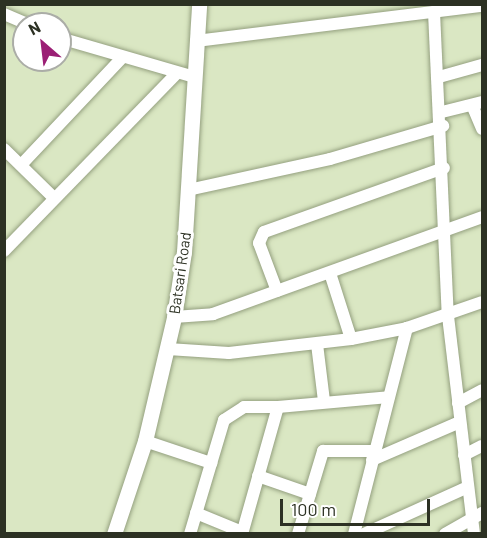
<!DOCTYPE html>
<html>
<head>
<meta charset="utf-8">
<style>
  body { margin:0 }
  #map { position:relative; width:487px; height:538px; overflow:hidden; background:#dae7c3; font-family:Barlow,sans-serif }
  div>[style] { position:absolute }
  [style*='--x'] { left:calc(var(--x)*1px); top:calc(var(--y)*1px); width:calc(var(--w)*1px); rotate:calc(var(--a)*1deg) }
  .roads { filter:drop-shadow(0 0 2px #94a07f) drop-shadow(0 0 2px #94a07f) }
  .minor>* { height:12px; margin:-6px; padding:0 6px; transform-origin:6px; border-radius:6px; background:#fff }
  .major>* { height:15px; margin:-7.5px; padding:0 7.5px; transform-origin:7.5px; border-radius:7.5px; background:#fff }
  span { translate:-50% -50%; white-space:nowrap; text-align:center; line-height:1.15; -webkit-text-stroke:6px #fff; paint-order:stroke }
  .street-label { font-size:15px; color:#2c3123 }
  .frame { position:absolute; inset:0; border:6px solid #2c3123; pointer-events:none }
  .north { position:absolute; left:12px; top:12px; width:60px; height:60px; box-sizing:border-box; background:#fff; border:2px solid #abada7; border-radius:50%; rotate:332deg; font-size:16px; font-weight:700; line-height:24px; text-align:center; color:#2c3123 }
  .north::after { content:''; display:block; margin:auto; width:21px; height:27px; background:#9b1f75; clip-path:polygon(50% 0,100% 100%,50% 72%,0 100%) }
  .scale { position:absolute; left:280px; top:499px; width:150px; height:27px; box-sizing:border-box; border:3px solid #2c3123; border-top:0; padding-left:8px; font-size:18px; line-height:21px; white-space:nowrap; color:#2c3123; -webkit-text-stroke:4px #fff; paint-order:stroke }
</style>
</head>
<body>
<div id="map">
  <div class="roads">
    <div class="minor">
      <i style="--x:434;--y:12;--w:304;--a:87.4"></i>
      <i style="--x:448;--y:316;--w:220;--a:83.2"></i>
      <i style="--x:4;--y:14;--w:26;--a:23"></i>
      <i style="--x:60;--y:38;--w:140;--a:16.2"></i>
      <i style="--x:196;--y:41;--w:288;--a:-7"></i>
      <i style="--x:439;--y:77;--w:45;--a:-15.6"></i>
      <i style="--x:472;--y:105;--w:26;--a:67"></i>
      <i style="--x:442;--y:112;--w:41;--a:-14"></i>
      <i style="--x:4;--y:149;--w:70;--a:44.4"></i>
      <i style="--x:21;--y:165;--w:146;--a:-46.7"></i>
      <i style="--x:188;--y:190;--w:145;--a:-12.3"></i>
      <i style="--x:330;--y:159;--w:118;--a:-16.3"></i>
      <i style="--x:4;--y:251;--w:248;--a:-45.8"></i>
      <i style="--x:330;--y:273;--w:69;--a:72.3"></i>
      <i style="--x:277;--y:291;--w:51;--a:-110.6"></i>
      <i style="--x:259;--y:243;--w:12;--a:-66"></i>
      <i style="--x:264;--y:232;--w:191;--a:-19.6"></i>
      <i style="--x:174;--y:317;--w:39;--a:-4"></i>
      <i style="--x:213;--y:314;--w:286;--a:-19.8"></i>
      <i style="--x:317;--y:344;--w:57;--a:83"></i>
      <i style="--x:168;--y:349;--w:61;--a:3.8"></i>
      <i style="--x:229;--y:353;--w:123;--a:-6.5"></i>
      <i style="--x:351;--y:339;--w:57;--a:-11.1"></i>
      <i style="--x:407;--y:328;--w:79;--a:-19.1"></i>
      <i style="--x:458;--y:403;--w:27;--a:-28"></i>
      <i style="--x:145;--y:441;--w:70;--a:18.4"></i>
      <i style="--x:464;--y:455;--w:20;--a:-27"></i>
      <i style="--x:372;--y:460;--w:96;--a:-23.4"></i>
      <i style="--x:258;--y:476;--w:55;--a:19.1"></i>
      <i style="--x:196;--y:513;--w:50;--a:22.4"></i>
      <i style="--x:190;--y:534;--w:119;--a:-73.4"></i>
      <i style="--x:224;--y:420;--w:24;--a:-33"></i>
      <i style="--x:244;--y:407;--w:34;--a:0"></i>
      <i style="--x:242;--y:534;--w:132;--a:-74.2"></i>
      <i style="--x:278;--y:407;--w:111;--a:-5.1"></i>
      <i style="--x:298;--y:534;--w:87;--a:-73.2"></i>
      <i style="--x:323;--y:451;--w:52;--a:0"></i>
      <i style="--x:354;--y:534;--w:213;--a:-75.6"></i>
      <i style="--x:364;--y:534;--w:114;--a:-24.3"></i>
      <i style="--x:445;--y:534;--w:43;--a:-29.6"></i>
    </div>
    <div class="major">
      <i style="--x:114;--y:534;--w:98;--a:-71.6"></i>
      <i style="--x:145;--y:441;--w:127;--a:-76.8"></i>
      <i style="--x:174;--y:317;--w:66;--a:-81.3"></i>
      <i style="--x:184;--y:252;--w:248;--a:-86.5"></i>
    </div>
  </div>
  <div class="street-label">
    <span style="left:180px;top:273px;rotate:-82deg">Batsari Road</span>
  </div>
  <div class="frame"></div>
  <div class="north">N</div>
  <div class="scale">100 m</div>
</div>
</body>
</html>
